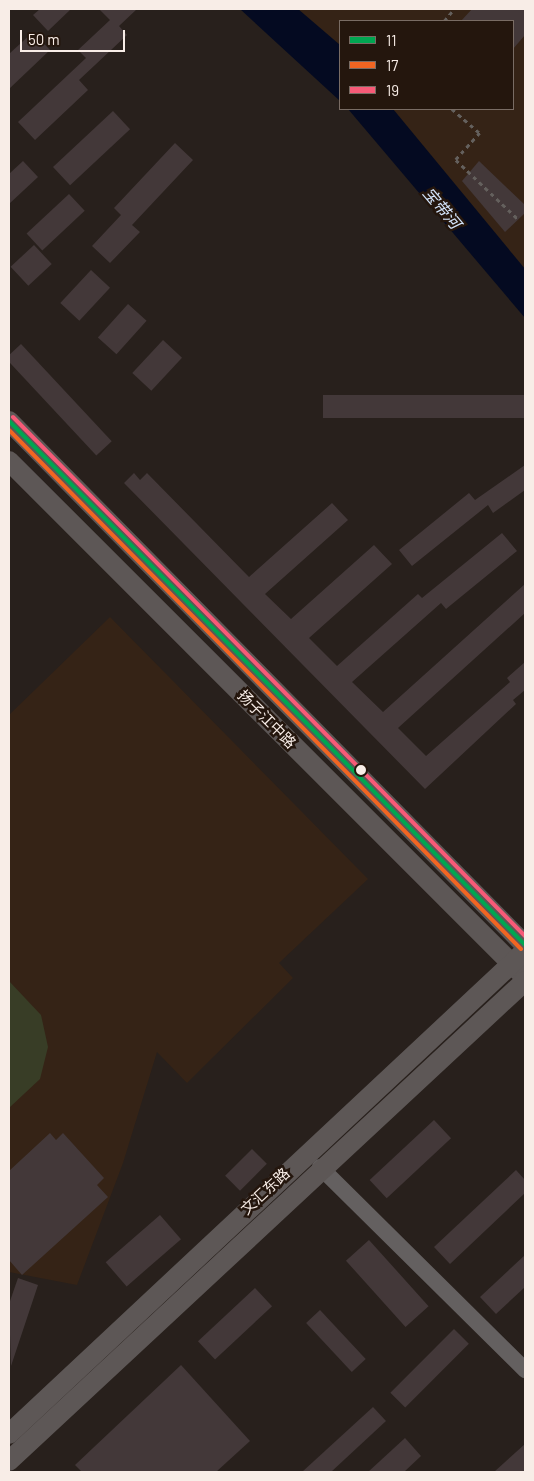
<!DOCTYPE html>
<html>
<head>
<meta charset="utf-8">
<style>
  body { margin:0 }
  #map { position:relative; width:534px; height:1481px; overflow:hidden; background:#28201c; font-family:Barlow,"Noto Sans SC",sans-serif }
  div>[style] { position:absolute }
  [style*='--x'] { left:calc(var(--x)*1px); top:calc(var(--y)*1px); width:calc(var(--w)*1px); rotate:calc(var(--a)*1deg) }
  .built>* { inset:0; background:#352316 }
  .green>* { inset:0; background:#383d26 }
  .water>* { inset:0; background:#040a21 }
  .building>* { inset:0; background:#433839; transform-origin:0 0 }
  .path>* { height:2.5px; margin-top:-1.25px; transform-origin:0; background:repeating-linear-gradient(90deg,#64605d 0 4px,transparent 0 8px) }
  .minor>* { height:16px; margin:-8px; padding:0 8px; transform-origin:8px; border-radius:8px; background:#646060 }
  .major>* { height:20px; margin:-10px; padding:0 10px; transform-origin:10px; border-radius:10px; background:#5d5756 }
  .bus-1>* { height:4px; margin:-2px; padding:0 2px; transform-origin:2px; border-radius:2px; background:#00a651 }
  .bus-2>* { height:4px; margin:-2px; padding:0 2px; transform-origin:2px; border-radius:2px; background:#f26522 }
  .bus-3>* { height:4px; margin:-2px; padding:0 2px; transform-origin:2px; border-radius:2px; background:#f75a77 }
  .dots>* { width:14px; height:14px; translate:-50% -50%; box-sizing:border-box; border:2px solid #24160d; border-radius:50% }
  span { translate:-50% -50%; white-space:nowrap; text-align:center; line-height:1.15; -webkit-text-stroke:5px #24160d; paint-order:stroke }
  .street-label { font-size:15px; color:#f8ede7 }
  .water-label { font-size:16px; color:#d4e5fc; font-style:italic }
  .frame { position:absolute; inset:0; border:10px solid #f8ede7; pointer-events:none }
  .legend { position:absolute; left:339px; top:20px; width:175px; height:90px; box-sizing:border-box; background:#24160d; border:1px solid #796c64; margin:0; padding:6px 9px; list-style:none; font-size:15px; color:#f8ede7 }
  .legend li { display:flex; align-items:center; gap:10px; height:25px }
  .legend b { width:25px; border:1px solid #796c64 }
  .scale { position:absolute; left:20px; top:30px; width:105px; height:22px; box-sizing:border-box; border:2px solid #f8ede7; border-top:0; padding-left:6px; font-size:15px; line-height:18px; white-space:nowrap; color:#f8ede7; -webkit-text-stroke:4px #24160d; paint-order:stroke }
</style>
</head>
<body>
<div id="map">
  <div class="built">
    <i style="clip-path:polygon(298px 9px,525px 9px,525px 269px,393px 109px,513px 109px,513px 21px,340px 21px,340px 45px)"></i>
    <i style="clip-path:polygon(110px 617px,368px 879px,279px 963px,293px 978px,187px 1083px,157px 1052px,123px 1163px,77px 1285px,9px 1272px,9px 715px)"></i>
  </div>
  <div class="green">
    <i style="clip-path:polygon(9px 981px,41px 1015px,48px 1047px,40px 1079px,9px 1108px)"></i>
  </div>
  <div class="water">
    <i style="clip-path:polygon(240px 9px,298px 9px,340px 45px,340px 101px)"></i>
    <i style="clip-path:polygon(348px 109px,393px 109px,525px 269px,525px 318px)"></i>
  </div>
  <div class="building">
    <i style="clip-path:polygon(40px 9px,71px 9px,48px 31px,33px 15px)"></i>
    <i style="clip-path:polygon(99px 9px,137px 9px,119px 26px,127px 35px,79px 80px,88px 90px,35px 140px,18px 122px,86px 58px,78px 50px,110px 20px)"></i>
    <i style="clip-path:polygon(472px 9px,525px 9px,525px 35px,513px 49px,513px 21px,461px 21px)"></i>
    <i style="clip-path:polygon(33px 32px,50px 50px,9px 89px,9px 54px)"></i>
    <i style="left:113px;top:111px;width:25px;height:82px;rotate:47deg"></i>
    <i style="clip-path:polygon(175px 143px,193px 160px,132px 225px,140px 232px,110px 263px,92px 246px,121px 215px,114px 208px)"></i>
    <i style="clip-path:polygon(23px 161px,38px 177px,9px 204px,9px 174px)"></i>
    <i style="clip-path:polygon(479px 161px,525px 205px,525px 213px,505px 232px,462px 181px)"></i>
    <i style="left:69px;top:194px;width:23px;height:58px;rotate:47deg"></i>
    <i style="left:34px;top:245px;width:26px;height:32px;rotate:47deg"></i>
    <i style="left:91px;top:270px;width:26px;height:45px;rotate:43deg"></i>
    <i style="left:128px;top:304px;width:25px;height:45px;rotate:42deg"></i>
    <i style="left:163px;top:340px;width:26px;height:45px;rotate:43deg"></i>
    <i style="left:21px;top:344px;width:133px;height:21px;rotate:47deg"></i>
    <i style="left:525px;top:395px;width:23px;height:202px;rotate:90deg"></i>
    <i style="clip-path:polygon(525px 465px,525px 490px,493px 513px,488px 505px,412px 566px,399px 550px,469px 493px,475px 500px)"></i>
    <i style="clip-path:polygon(134px 473px,140px 480px,147px 473px,249px 577px,332px 503px,348px 520px,265px 594px,291px 619px,374px 545px,392px 564px,309px 638px,337px 666px,418px 594px,422px 598px,502px 533px,517px 551px,446px 609px,441px 603px,352px 682px,383px 712px,525px 584px,525px 613px,398px 728px,426px 756px,510px 682px,507px 678px,525px 662px,525px 690px,513px 700px,516px 704px,425px 789px,124px 483px)"></i>
    <i style="left:434px;top:1120px;width:25px;height:88px;rotate:47deg"></i>
    <i style="clip-path:polygon(50px 1133px,56px 1140px,63px 1133px,104px 1178px,97px 1185px,108px 1197px,22px 1275px,9px 1260px,9px 1171px)"></i>
    <i style="left:252px;top:1149px;width:21px;height:38px;rotate:45deg"></i>
    <i style="clip-path:polygon(516px 1170px,525px 1180px,525px 1193px,450px 1264px,434px 1247px)"></i>
    <i style="left:160px;top:1215px;width:32px;height:72px;rotate:49deg"></i>
    <i style="left:369px;top:1240px;width:89px;height:31px;rotate:48deg"></i>
    <i style="clip-path:polygon(525px 1255px,525px 1287px,496px 1314px,480px 1297px)"></i>
    <i style="clip-path:polygon(18px 1278px,38px 1285px,11px 1366px,9px 1304px)"></i>
    <i style="left:255px;top:1288px;width:25px;height:78px;rotate:47deg"></i>
    <i style="left:320px;top:1310px;width:67px;height:19px;rotate:47deg"></i>
    <i style="left:454px;top:1329px;width:21px;height:90px;rotate:45deg"></i>
    <i style="clip-path:polygon(181px 1365px,250px 1441px,216px 1472px,82px 1472px,75px 1465px)"></i>
    <i style="clip-path:polygon(373px 1407px,386px 1421px,331px 1472px,302px 1472px)"></i>
    <i style="clip-path:polygon(405px 1438px,421px 1456px,404px 1472px,368px 1472px)"></i>
    <i style="clip-path:polygon(525px 1444px,525px 1472px,494px 1472px)"></i>
  </div>
  <div class="path">
    <i style="--x:444;--y:21;--w:16;--a:-50"></i>
    <i style="--x:452;--y:109;--w:37;--a:41"></i>
    <i style="--x:480;--y:133;--w:36;--a:132"></i>
    <i style="--x:456;--y:160;--w:87;--a:43.6"></i>
  </div>
  <div class="minor">
    <i style="--x:320;--y:1167;--w:289;--a:44.7"></i>
  </div>
  <div class="major">
    <i style="--x:9;--y:421;--w:735;--a:45.44"></i>
    <i style="--x:9;--y:461;--w:730;--a:45"></i>
    <i style="--x:9;--y:1434;--w:703;--a:-43.1"></i>
    <i style="--x:9;--y:1461;--w:705;--a:-42.93"></i>
  </div>
  <div class="bus-1">
    <i style="--x:9;--y:421;--w:735;--a:45.44"></i>
  </div>
  <div class="bus-2">
    <i style="--x:9;--y:430;--w:729;--a:45.39"></i>
  </div>
  <div class="bus-3">
    <i style="--x:13;--y:417;--w:729;--a:45.39"></i>
  </div>
  <div class="dots">
    <i style="left:361px;top:770px;background:#f8ede7"></i>
  </div>
  <div class="street-label">
    <span style="left:267px;top:719px;rotate:45deg">扬子江中路</span>
    <span style="left:265px;top:1191px;rotate:-43deg">文汇东路</span>
  </div>
  <div class="water-label">
    <span style="left:442px;top:208px;rotate:50deg">宝带河</span>
  </div>
  <div class="frame"></div>
  <ul class="legend">
  <li><b style="height:6px;background:#00a651"></b>11</li>
  <li><b style="height:6px;background:#f26522"></b>17</li>
  <li><b style="height:6px;background:#f75a77"></b>19</li>
  </ul>
  <div class="scale">50 m</div>
</div>
</body>
</html>
